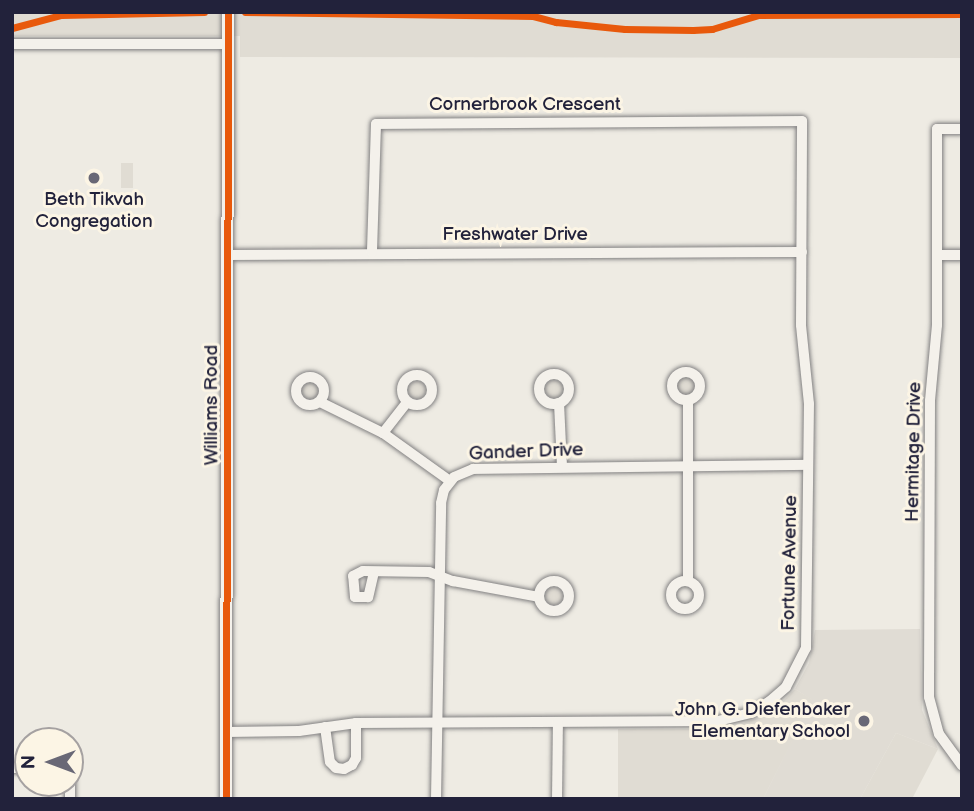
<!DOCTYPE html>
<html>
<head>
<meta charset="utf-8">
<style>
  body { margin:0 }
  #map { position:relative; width:974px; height:811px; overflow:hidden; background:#eeebe3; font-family:"Balsamiq Sans",sans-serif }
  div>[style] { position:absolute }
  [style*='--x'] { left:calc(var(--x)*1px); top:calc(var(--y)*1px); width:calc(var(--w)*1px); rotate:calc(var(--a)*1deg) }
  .built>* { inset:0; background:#e0dcd4 }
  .green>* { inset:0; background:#e0dcd3; transform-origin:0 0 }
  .round { border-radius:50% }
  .roads { filter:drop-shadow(0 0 2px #828182) drop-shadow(0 0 2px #828182) }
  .minor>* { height:10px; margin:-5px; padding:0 5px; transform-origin:5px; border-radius:5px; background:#f4f1eb }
  .minor>.ring { margin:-5px; padding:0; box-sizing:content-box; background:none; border:10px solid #f4f1eb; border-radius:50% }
  .tertiary>* { height:12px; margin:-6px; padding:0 6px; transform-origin:6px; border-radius:6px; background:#f4f1eb }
  .cycleway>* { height:7px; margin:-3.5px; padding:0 3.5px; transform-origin:3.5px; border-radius:3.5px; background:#e8590c }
  .dots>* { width:19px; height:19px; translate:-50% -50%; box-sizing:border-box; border:4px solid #fcf5e5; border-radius:50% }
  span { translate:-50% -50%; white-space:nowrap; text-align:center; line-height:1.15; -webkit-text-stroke:6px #fcf5e5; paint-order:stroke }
  .street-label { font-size:19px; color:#22223b }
  .poi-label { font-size:19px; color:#22223b }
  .right { translate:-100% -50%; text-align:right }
  .frame { position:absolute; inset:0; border:14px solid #22223b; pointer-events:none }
  .north { position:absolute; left:14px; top:727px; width:70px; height:70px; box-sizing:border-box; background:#fcf5e5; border:2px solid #a5a1a1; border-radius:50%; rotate:270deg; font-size:19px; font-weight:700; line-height:28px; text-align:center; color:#22223b }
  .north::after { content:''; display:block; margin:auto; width:24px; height:32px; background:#696876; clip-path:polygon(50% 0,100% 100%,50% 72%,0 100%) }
</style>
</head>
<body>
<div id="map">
  <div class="built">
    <i style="clip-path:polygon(920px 629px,922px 710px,938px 749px,896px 733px,860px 799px,763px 799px,812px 700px,795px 689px,809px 663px,815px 630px)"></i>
  </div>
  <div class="green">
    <i style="clip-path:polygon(12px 12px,962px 12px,962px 58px,240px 57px,240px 36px,12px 36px)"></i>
    <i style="left:121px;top:163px;width:12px;height:25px"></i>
    <i class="round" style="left:677px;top:377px;width:18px;height:18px"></i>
    <i class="round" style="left:545px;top:380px;width:18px;height:18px"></i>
    <i class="round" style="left:408px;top:381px;width:18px;height:18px"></i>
    <i class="round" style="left:301px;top:382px;width:18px;height:18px"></i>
    <i class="round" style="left:545px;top:587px;width:18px;height:18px"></i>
    <i style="clip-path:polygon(795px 689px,813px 700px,763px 799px,618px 799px,618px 729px,725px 729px,758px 718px,777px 707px)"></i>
    <i style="clip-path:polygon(896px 733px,938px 749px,912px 799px,860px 799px)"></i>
  </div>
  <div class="roads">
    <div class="minor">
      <i style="--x:12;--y:44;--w:216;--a:0"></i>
      <i style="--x:962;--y:129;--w:25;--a:180"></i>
      <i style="--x:937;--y:129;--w:196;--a:90"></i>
      <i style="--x:937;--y:325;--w:76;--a:95.3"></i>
      <i style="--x:930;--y:401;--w:272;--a:90.2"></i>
      <i style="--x:929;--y:673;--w:24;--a:90"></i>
      <i style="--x:929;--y:697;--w:38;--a:75"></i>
      <i style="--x:939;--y:734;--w:39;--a:54"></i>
      <i style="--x:228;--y:255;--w:574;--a:-0.3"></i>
      <i style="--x:938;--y:255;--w:24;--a:0"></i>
      <i class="ring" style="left:672px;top:372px;width:18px;height:18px"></i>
      <i class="ring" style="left:539px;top:374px;width:20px;height:20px"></i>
      <i class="ring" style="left:402px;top:375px;width:20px;height:20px"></i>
      <i class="ring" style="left:296px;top:377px;width:18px;height:18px"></i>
      <i style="--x:320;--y:402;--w:70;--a:26.2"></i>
      <i style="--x:383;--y:433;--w:82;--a:35.6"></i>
      <i style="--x:559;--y:403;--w:64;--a:87.3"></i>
      <i style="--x:383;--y:433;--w:39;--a:-52"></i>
      <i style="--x:374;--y:572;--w:26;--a:103"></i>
      <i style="--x:368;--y:597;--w:13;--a:180"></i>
      <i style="--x:355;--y:597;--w:21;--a:-95"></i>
      <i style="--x:353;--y:576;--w:11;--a:-27"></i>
      <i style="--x:363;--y:571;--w:66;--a:0.9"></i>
      <i style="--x:429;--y:572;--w:26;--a:21"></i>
      <i style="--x:453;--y:581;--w:87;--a:10.5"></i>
      <i style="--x:688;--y:581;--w:181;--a:-90"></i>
      <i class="ring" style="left:671px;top:581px;width:18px;height:18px"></i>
      <i class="ring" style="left:539px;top:581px;width:20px;height:20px"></i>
      <i style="--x:325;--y:727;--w:35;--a:82"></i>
      <i style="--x:330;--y:762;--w:8;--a:45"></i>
      <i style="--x:336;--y:768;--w:8;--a:7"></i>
      <i style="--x:344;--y:769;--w:9;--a:-27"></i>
      <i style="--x:352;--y:765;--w:8;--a:-60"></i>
      <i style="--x:356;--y:758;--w:35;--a:-90"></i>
      <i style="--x:226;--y:732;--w:73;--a:-0.8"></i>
      <i style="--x:299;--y:731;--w:58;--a:-8"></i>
      <i style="--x:356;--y:723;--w:362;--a:-0.3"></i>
      <i style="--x:718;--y:721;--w:34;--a:-14"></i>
      <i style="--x:751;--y:713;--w:22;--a:-32"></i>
      <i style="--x:770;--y:701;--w:21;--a:-41"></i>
      <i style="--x:786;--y:687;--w:44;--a:-62.9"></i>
      <i style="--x:806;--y:648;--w:244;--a:-89.3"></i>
      <i style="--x:809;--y:404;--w:79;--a:-95.8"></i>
      <i style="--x:801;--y:325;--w:204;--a:-89.7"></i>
      <i style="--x:802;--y:121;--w:426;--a:179.6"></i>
      <i style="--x:376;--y:124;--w:128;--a:91.8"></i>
      <i style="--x:12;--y:768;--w:16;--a:0"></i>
      <i style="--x:70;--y:768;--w:31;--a:90"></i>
      <i style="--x:436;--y:799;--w:296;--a:-89"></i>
      <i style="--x:441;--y:503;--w:13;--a:-77"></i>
      <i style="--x:444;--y:490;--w:16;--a:-52"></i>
      <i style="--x:454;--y:477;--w:21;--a:-23"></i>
      <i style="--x:473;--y:469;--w:335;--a:-0.7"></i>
      <i style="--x:557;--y:799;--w:77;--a:-89.3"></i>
    </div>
    <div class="tertiary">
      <i style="--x:226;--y:799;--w:787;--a:-89.85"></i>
    </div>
  </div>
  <div class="cycleway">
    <i style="--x:245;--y:12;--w:288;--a:0.8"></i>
    <i style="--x:533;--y:16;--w:24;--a:15"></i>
    <i style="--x:556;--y:22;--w:69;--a:5.8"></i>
    <i style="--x:625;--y:29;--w:68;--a:0.8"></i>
    <i style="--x:693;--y:30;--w:19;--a:-3"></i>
    <i style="--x:712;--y:29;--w:48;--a:-16.9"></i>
    <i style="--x:758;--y:15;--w:204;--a:-0.3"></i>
    <i style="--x:12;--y:28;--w:51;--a:-14.9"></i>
    <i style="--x:61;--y:15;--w:143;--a:-1.2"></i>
    <i style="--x:226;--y:799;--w:787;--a:-89.85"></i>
  </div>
  <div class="dots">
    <i style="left:94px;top:178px;background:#696876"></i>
    <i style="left:864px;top:721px;background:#696876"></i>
  </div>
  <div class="street-label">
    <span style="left:525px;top:105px">Cornerbrook Crescent</span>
    <span style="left:515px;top:235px">Freshwater Drive</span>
    <span style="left:212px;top:405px;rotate:-90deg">Williams Road</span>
    <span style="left:526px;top:452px;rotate:-2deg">Gander Drive</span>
    <span style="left:914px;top:452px;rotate:-89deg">Hermitage Drive</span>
    <span style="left:790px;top:563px;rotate:-89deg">Fortune Avenue</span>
  </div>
  <div class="poi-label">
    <span style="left:94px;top:211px">Beth Tikvah<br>Congregation</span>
    <span class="right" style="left:850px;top:721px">John G. Diefenbaker<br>Elementary School</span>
  </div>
  <div class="frame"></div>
  <div class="north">N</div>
</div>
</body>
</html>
